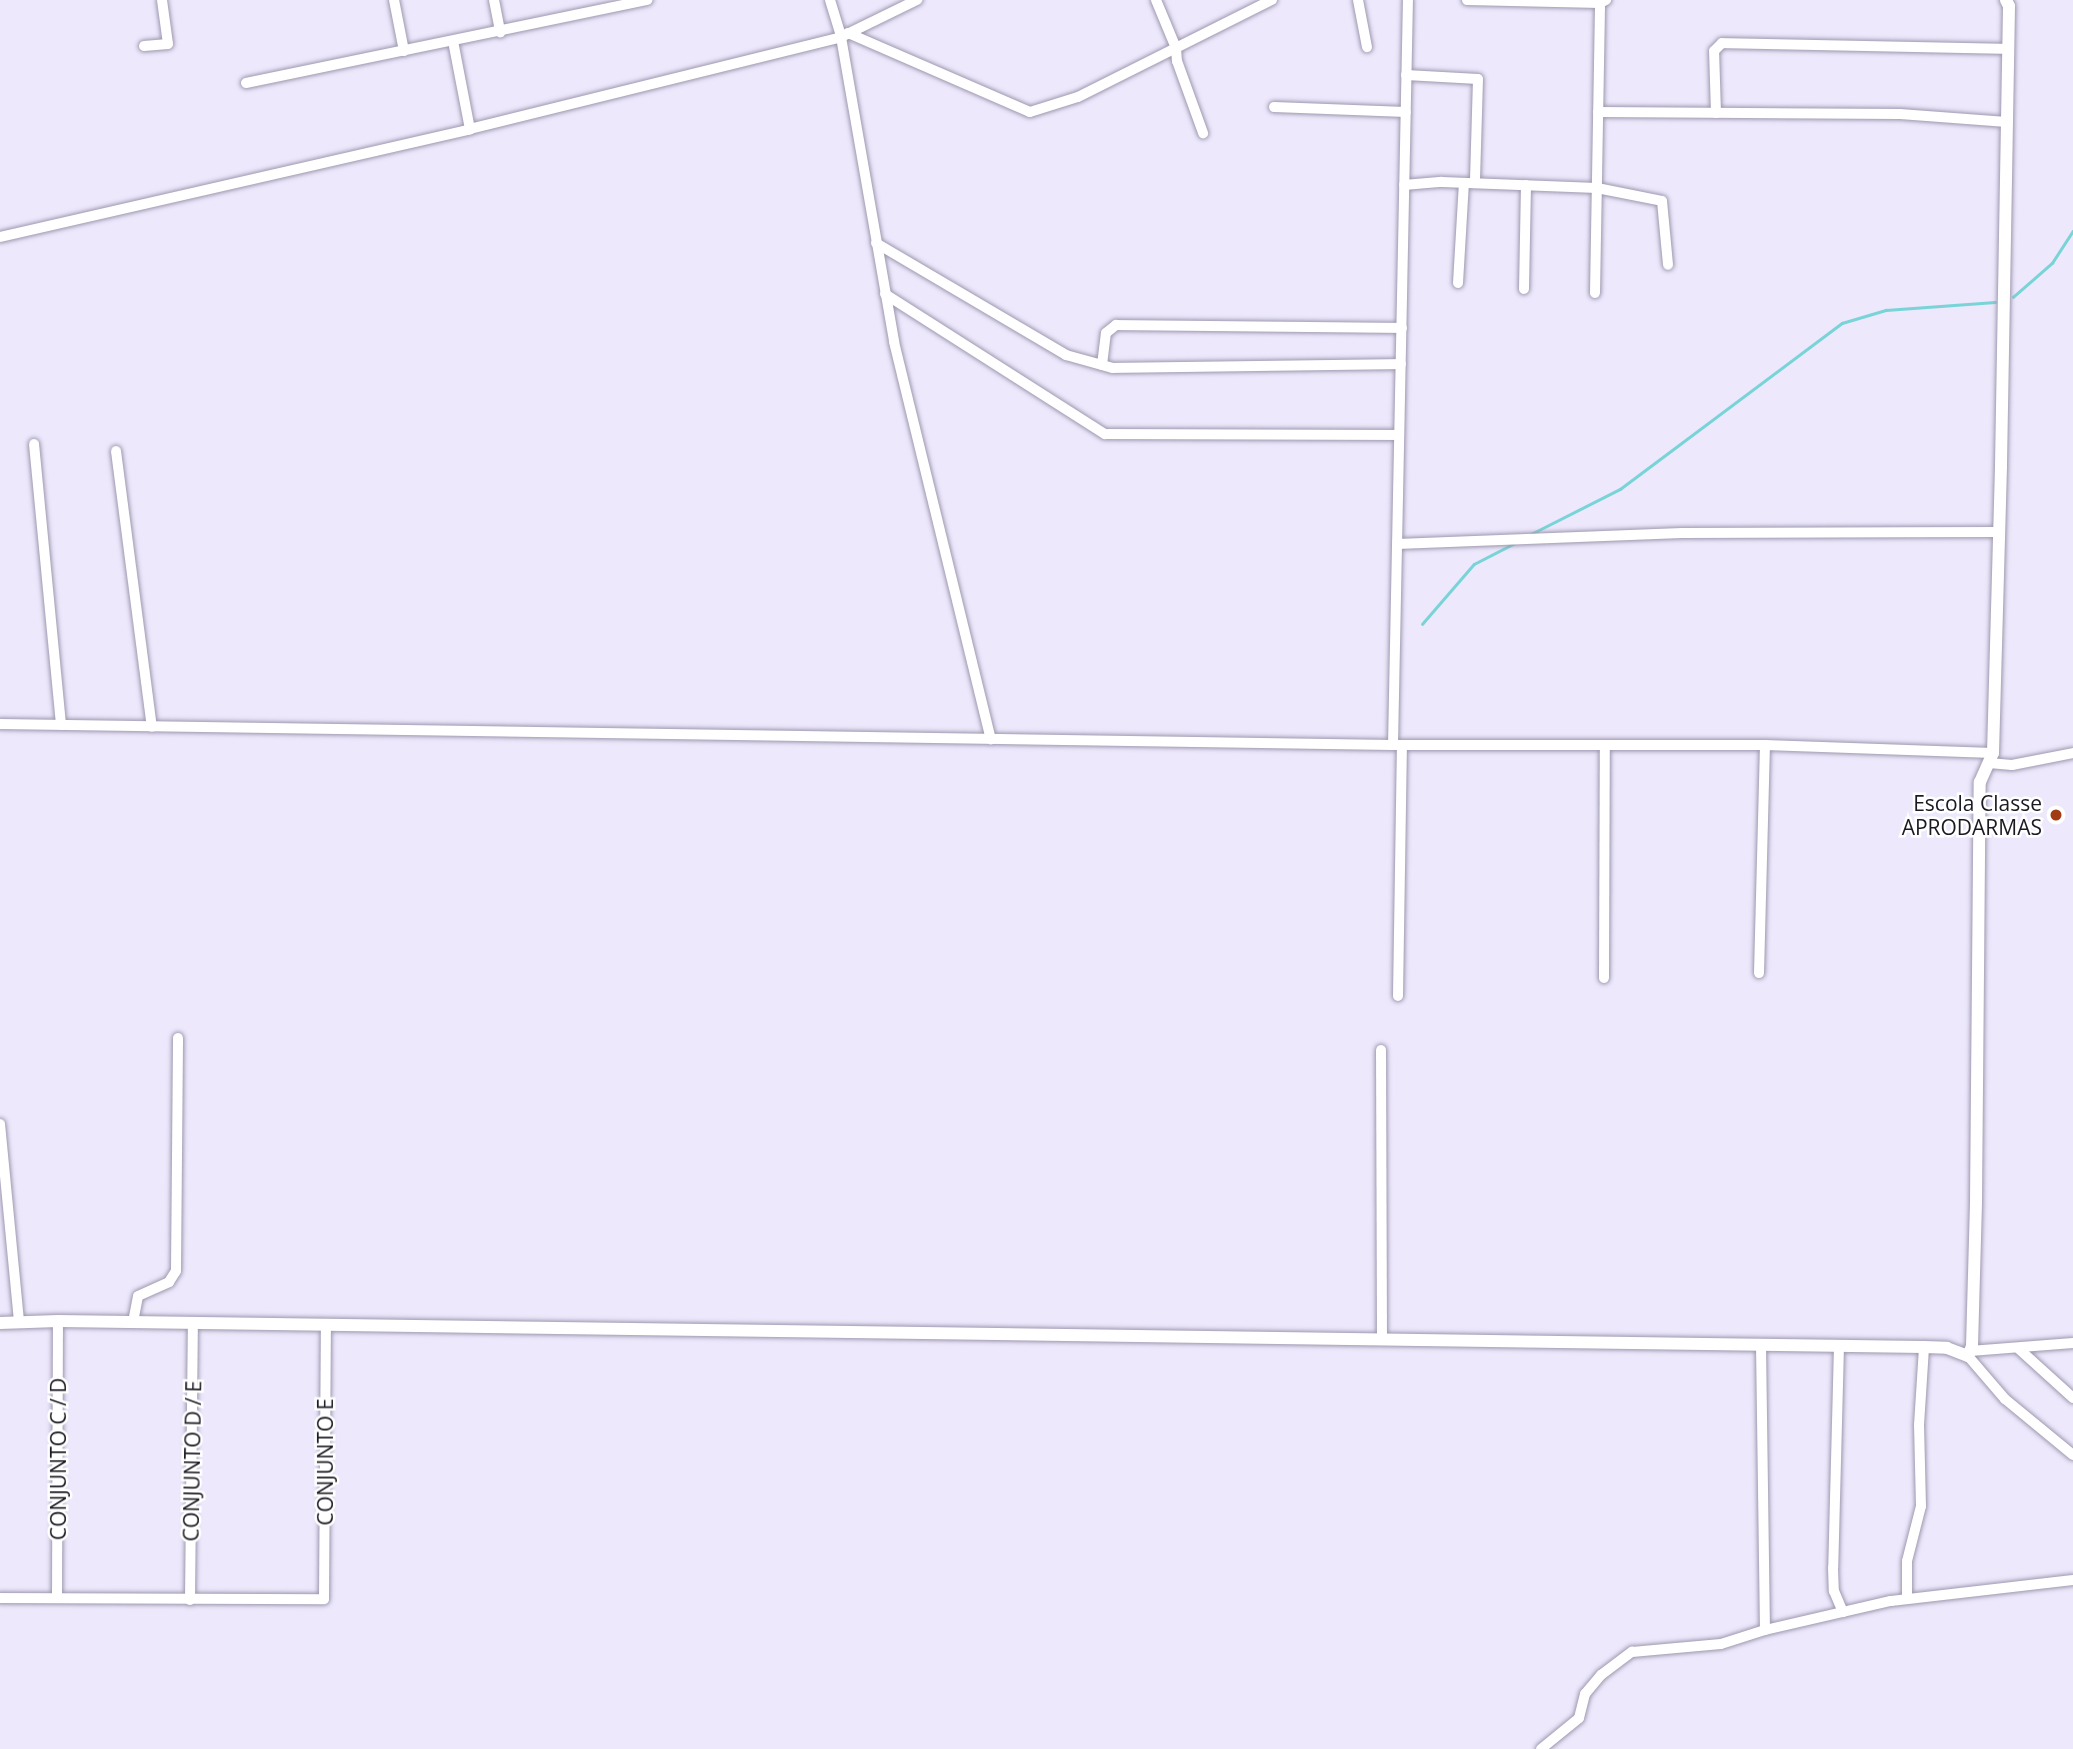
<!DOCTYPE html>
<html>
<head>
<meta charset="utf-8">
<style>
  body { margin:0 }
  #map { position:relative; width:2073px; height:1749px; overflow:hidden; background:#ede8fc; font-family:"Open Sans",sans-serif }
  div>[style] { position:absolute }
  [style*='--x'] { left:calc(var(--x)*1px); top:calc(var(--y)*1px); width:calc(var(--w)*1px); rotate:calc(var(--a)*1deg) }
  .stream>* { height:2.5px; margin:-1.25px; padding:0 1.25px; transform-origin:1.25px; border-radius:1.25px; background:#78d4d7 }
  .roads { filter:drop-shadow(0 0 2px #9e98af) drop-shadow(0 0 2px #9e98af) }
  .minor>* { height:10px; margin:-5px; padding:0 5px; transform-origin:5px; border-radius:5px; background:#fff }
  .tertiary>* { height:12px; margin:-6px; padding:0 6px; transform-origin:6px; border-radius:6px; background:#fff }
  .dots>* { width:19px; height:19px; translate:-50% -50%; box-sizing:border-box; border:4px solid #fff; border-radius:50% }
  span { translate:-50% -50%; white-space:nowrap; text-align:center; line-height:1.15; -webkit-text-stroke:5px #fff; paint-order:stroke }
  .poi-label { font-size:21px; color:#1b1921 }
  .right { translate:-100% -50%; text-align:right }
  .street-label { font-size:21px; color:#1b1921 }
</style>
</head>
<body>
<div id="map">
  <div class="stream">
    <i style="--x:2013;--y:297;--w:52;--a:-41.1"></i>
    <i style="--x:2052;--y:263;--w:38;--a:-57"></i>
    <i style="--x:1531;--y:534;--w:100;--a:-26.8"></i>
    <i style="--x:1620;--y:489;--w:277;--a:-36.8"></i>
    <i style="--x:1842;--y:323;--w:46;--a:-16.5"></i>
    <i style="--x:1886;--y:310;--w:109;--a:-4.2"></i>
    <i style="--x:1422;--y:624;--w:79;--a:-49.1"></i>
    <i style="--x:1474;--y:564;--w:44;--a:-27.1"></i>
  </div>
  <div class="roads">
    <div class="minor">
      <i style="--x:394;--y:0;--w:52;--a:78.9"></i>
      <i style="--x:494;--y:0;--w:33;--a:79"></i>
      <i style="--x:830;--y:0;--w:39;--a:73"></i>
      <i style="--x:841;--y:37;--w:310;--a:80.1"></i>
      <i style="--x:894;--y:342;--w:409;--a:76.3"></i>
      <i style="--x:1156;--y:0;--w:52;--a:67.4"></i>
      <i style="--x:1176;--y:48;--w:13;--a:86"></i>
      <i style="--x:1177;--y:61;--w:77;--a:70.1"></i>
      <i style="--x:1358;--y:0;--w:48;--a:79.2"></i>
      <i style="--x:1467;--y:0;--w:133;--a:1.3"></i>
      <i style="--x:1600;--y:3;--w:7;--a:-27"></i>
      <i style="--x:848;--y:33;--w:198;--a:23.5"></i>
      <i style="--x:1030;--y:112;--w:50;--a:-17.4"></i>
      <i style="--x:1078;--y:97;--w:217;--a:-26.6"></i>
      <i style="--x:453;--y:41;--w:90;--a:79.1"></i>
      <i style="--x:144;--y:46;--w:24;--a:-5"></i>
      <i style="--x:168;--y:44;--w:44;--a:-97.8"></i>
      <i style="--x:1406;--y:75;--w:72;--a:3.2"></i>
      <i style="--x:1478;--y:79;--w:104;--a:91.7"></i>
      <i style="--x:246;--y:83;--w:410;--a:-11.7"></i>
      <i style="--x:1274;--y:107;--w:132;--a:2.2"></i>
      <i style="--x:1598;--y:112;--w:302;--a:0.4"></i>
      <i style="--x:1900;--y:114;--w:107;--a:4.3"></i>
      <i style="--x:1716;--y:113;--w:62;--a:-91.8"></i>
      <i style="--x:1714;--y:51;--w:11;--a:-45"></i>
      <i style="--x:1722;--y:43;--w:286;--a:1.2"></i>
      <i style="--x:1404;--y:185;--w:38;--a:-5"></i>
      <i style="--x:1442;--y:182;--w:155;--a:2.2"></i>
      <i style="--x:1597;--y:188;--w:66;--a:11.3"></i>
      <i style="--x:1662;--y:201;--w:64;--a:84.6"></i>
      <i style="--x:0;--y:237;--w:482;--a:-12.9"></i>
      <i style="--x:470;--y:129;--w:382;--a:-13.9"></i>
      <i style="--x:841;--y:37;--w:85;--a:-26"></i>
      <i style="--x:876;--y:243;--w:221;--a:30.5"></i>
      <i style="--x:1066;--y:355;--w:49;--a:15.5"></i>
      <i style="--x:1113;--y:368;--w:288;--a:-0.8"></i>
      <i style="--x:1458;--y:283;--w:100;--a:-86.6"></i>
      <i style="--x:1524;--y:289;--w:104;--a:-88.9"></i>
      <i style="--x:1595;--y:293;--w:290;--a:-89"></i>
      <i style="--x:885;--y:294;--w:261;--a:32.5"></i>
      <i style="--x:1105;--y:434;--w:294;--a:0.2"></i>
      <i style="--x:1102;--y:365;--w:32;--a:-83"></i>
      <i style="--x:1106;--y:333;--w:13;--a:-39"></i>
      <i style="--x:1116;--y:325;--w:286;--a:0.6"></i>
      <i style="--x:34;--y:444;--w:282;--a:84.5"></i>
      <i style="--x:116;--y:451;--w:278;--a:82.6"></i>
      <i style="--x:1397;--y:544;--w:285;--a:-2.2"></i>
      <i style="--x:1682;--y:533;--w:317;--a:-0.2"></i>
      <i style="--x:0;--y:724;--w:1393;--a:0.86"></i>
      <i style="--x:1393;--y:745;--w:372;--a:0"></i>
      <i style="--x:1765;--y:745;--w:228;--a:2"></i>
      <i style="--x:1393;--y:745;--w:745;--a:-88.85"></i>
      <i style="--x:1989;--y:763;--w:23;--a:5"></i>
      <i style="--x:2012;--y:765;--w:62;--a:-11.1"></i>
      <i style="--x:1759;--y:973;--w:228;--a:-88.5"></i>
      <i style="--x:1604;--y:978;--w:233;--a:-89.8"></i>
      <i style="--x:1398;--y:996;--w:251;--a:-89.1"></i>
      <i style="--x:1381;--y:1050;--w:289;--a:89.8"></i>
      <i style="--x:0;--y:1124;--w:199;--a:84.5"></i>
      <i style="--x:133;--y:1322;--w:26;--a:-79"></i>
      <i style="--x:138;--y:1296;--w:34;--a:-24"></i>
      <i style="--x:169;--y:1282;--w:13;--a:-58"></i>
      <i style="--x:176;--y:1271;--w:233;--a:-89.5"></i>
      <i style="--x:1761;--y:1345;--w:285;--a:89.2"></i>
      <i style="--x:1839;--y:1346;--w:222;--a:91.5"></i>
      <i style="--x:1833;--y:1568;--w:23;--a:88"></i>
      <i style="--x:1834;--y:1591;--w:23;--a:67"></i>
      <i style="--x:2019;--y:1349;--w:73;--a:42.2"></i>
      <i style="--x:1970;--y:1351;--w:103;--a:-4.4"></i>
      <i style="--x:1968;--y:1356;--w:57;--a:49.3"></i>
      <i style="--x:2005;--y:1399;--w:88;--a:39.5"></i>
      <i style="--x:57;--y:1597;--w:276;--a:-89.8"></i>
      <i style="--x:0;--y:1598;--w:324;--a:0.2"></i>
      <i style="--x:324;--y:1599;--w:275;--a:-89.6"></i>
      <i style="--x:1907;--y:1599;--w:38;--a:-90"></i>
      <i style="--x:1907;--y:1561;--w:57;--a:-75.7"></i>
      <i style="--x:1921;--y:1506;--w:81;--a:-91.4"></i>
      <i style="--x:1919;--y:1425;--w:78;--a:-86.3"></i>
      <i style="--x:190;--y:1600;--w:278;--a:-89.4"></i>
      <i style="--x:1541;--y:1749;--w:49;--a:-39.2"></i>
      <i style="--x:1579;--y:1718;--w:25;--a:-76"></i>
      <i style="--x:1585;--y:1694;--w:25;--a:-50"></i>
      <i style="--x:1601;--y:1675;--w:39;--a:-37"></i>
      <i style="--x:1632;--y:1652;--w:89;--a:-5.1"></i>
      <i style="--x:1721;--y:1644;--w:46;--a:-17.7"></i>
      <i style="--x:1765;--y:1630;--w:129;--a:-13"></i>
      <i style="--x:1891;--y:1601;--w:183;--a:-6.6"></i>
    </div>
    <div class="tertiary">
      <i style="--x:0;--y:1323;--w:58;--a:-2"></i>
      <i style="--x:58;--y:1321;--w:1866;--a:0.8"></i>
      <i style="--x:1924;--y:1347;--w:23;--a:2"></i>
      <i style="--x:1947;--y:1348;--w:22;--a:21"></i>
      <i style="--x:1968;--y:1356;--w:11;--a:-68"></i>
      <i style="--x:1972;--y:1346;--w:145;--a:-88.4"></i>
      <i style="--x:1976;--y:1201;--w:419;--a:-89.5"></i>
      <i style="--x:1980;--y:782;--w:32;--a:-66"></i>
      <i style="--x:1993;--y:753;--w:288;--a:-88.4"></i>
      <i style="--x:2001;--y:465;--w:459;--a:-89"></i>
      <i style="--x:2009;--y:6;--w:7;--a:-117"></i>
    </div>
  </div>
  <div class="dots">
    <i style="left:2056px;top:815px;background:#a13b14"></i>
  </div>
  <div class="poi-label">
    <span class="right" style="left:2042px;top:815px">Escola Classe<br>APRODARMAS</span>
  </div>
  <div class="street-label">
    <span style="left:58px;top:1459px;rotate:-90deg">CONJUNTO C / D</span>
    <span style="left:192px;top:1461px;rotate:-89deg">CONJUNTO D / E</span>
    <span style="left:325px;top:1462px;rotate:-90deg">CONJUNTO E</span>
  </div>
</div>
</body>
</html>
